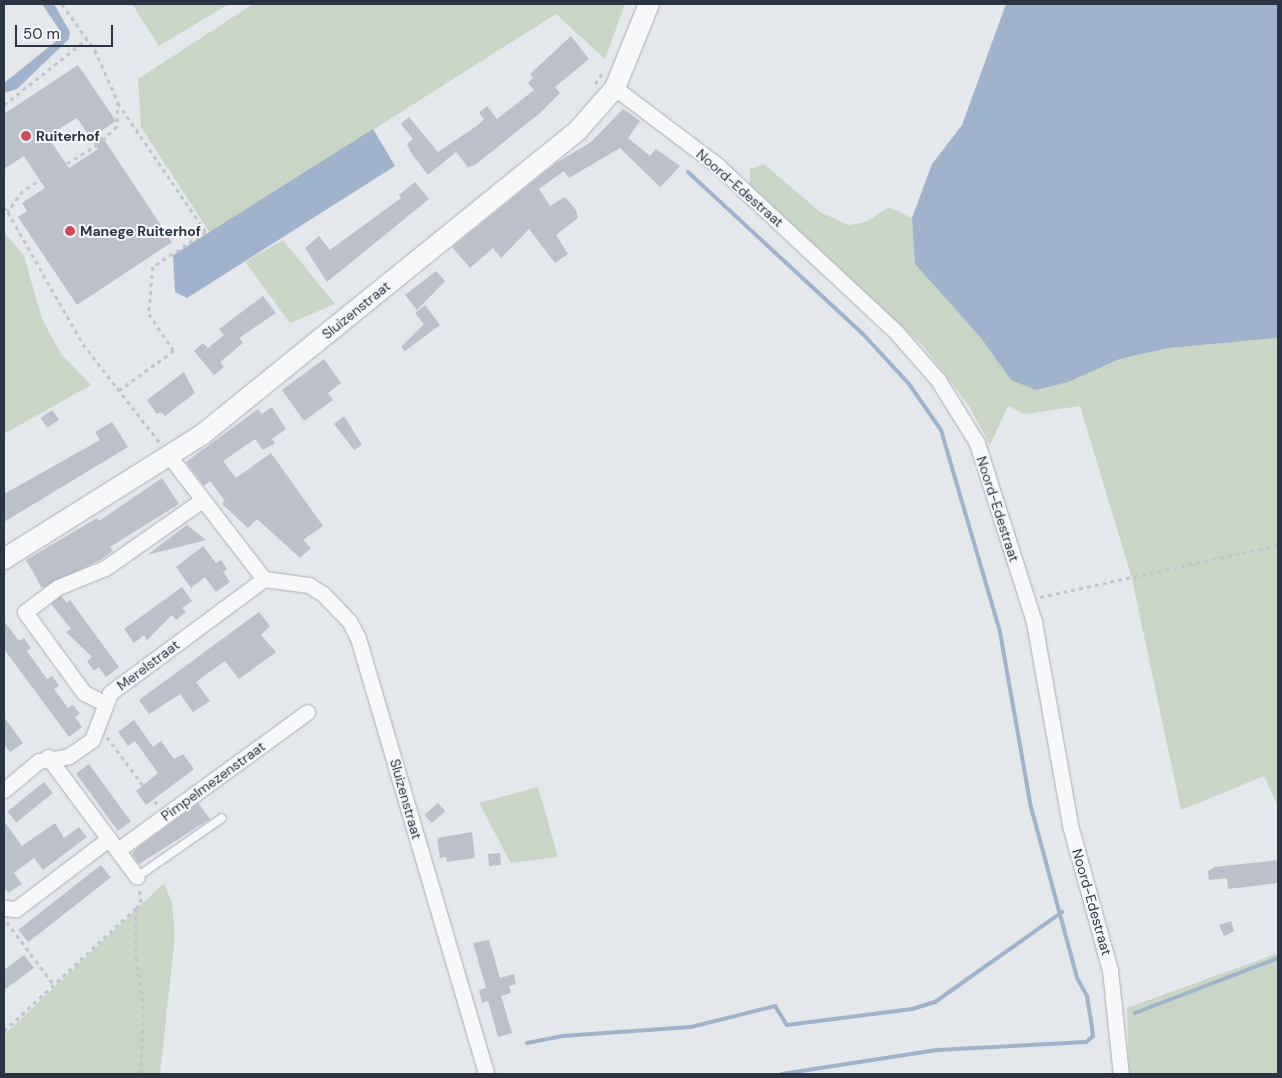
<!DOCTYPE html>
<html>
<head>
<meta charset="utf-8">
<style>
  body { margin:0 }
  #map { position:relative; width:1282px; height:1078px; overflow:hidden; background:#e4e7ec; font-family:"DM Sans",sans-serif }
  div>[style] { position:absolute }
  [style*='--x'] { left:calc(var(--x)*1px); top:calc(var(--y)*1px); width:calc(var(--w)*1px); rotate:calc(var(--a)*1deg) }
  .green>* { inset:0; background:#c9d6c5 }
  .water>* { inset:0; background:#9fb4cc }
  .stream>* { height:4px; margin:-2px; padding:0 2px; transform-origin:2px; border-radius:2px; background:#9fb4cc }
  .building>* { inset:0; background:#bbc0ca; transform-origin:0 0 }
  .path>* { height:2.5px; margin-top:-1.25px; transform-origin:0; background:repeating-linear-gradient(90deg,#c2c5cb 0 4px,transparent 0 8px) }
  .roads { filter:drop-shadow(0 0 1px #a9aeb7) drop-shadow(0 0 1px #a9aeb7) }
  .service>* { height:8px; margin:-4px; padding:0 4px; transform-origin:4px; border-radius:4px; background:#f7f8fa }
  .minor>* { height:15px; margin:-7.5px; padding:0 7.5px; transform-origin:7.5px; border-radius:7.5px; background:#f7f8fa }
  .tertiary>* { height:20px; margin:-10px; padding:0 10px; transform-origin:10px; border-radius:10px; background:#f7f8fa }
  .dots>* { width:14px; height:14px; translate:-50% -50%; box-sizing:border-box; border:2px solid #f4f6f9; border-radius:50% }
  span { translate:-50% -50%; white-space:nowrap; text-align:center; line-height:1.15; -webkit-text-stroke:4px #f4f6f9; paint-order:stroke }
  .poi-label { font-size:14px; color:#2b3445; font-weight:700 }
  .left { translate:0 -50%; text-align:left }
  .street-label { font-size:14px; color:#2b3445 }
  .frame { position:absolute; inset:0; border:5px solid #2b3445; pointer-events:none }
  .scale { position:absolute; left:15px; top:25px; width:98px; height:22px; box-sizing:border-box; border:2px solid #2b3445; border-top:0; padding-left:6px; font-size:15px; line-height:18px; white-space:nowrap; color:#2b3445; -webkit-text-stroke:4px #f4f6f9; paint-order:stroke }
</style>
</head>
<body>
<div id="map">
  <div class="green">
    <i style="clip-path:polygon(132px 4px,229px 4px,159px 46px)"></i>
    <i style="clip-path:polygon(253px 4px,625px 4px,605px 59px,556px 14px,210px 233px,141px 127px,138px 79px)"></i>
    <i style="clip-path:polygon(764px 164px,820px 212px,849px 225px,866px 222px,889px 207px,912px 218px,915px 264px,981px 338px,1011px 380px,1068px 382px,1120px 359px,1169px 348px,1278px 338px,1278px 806px,1264px 776px,1181px 810px,1132px 579px,1080px 406px,1025px 414px,1008px 406px,990px 445px,969px 406px,923px 346px,750px 185px,750px 169px)"></i>
    <i style="clip-path:polygon(4px 232px,24px 256px,42px 319px,61px 354px,91px 385px,4px 434px)"></i>
    <i style="clip-path:polygon(283px 240px,335px 304px,290px 323px,245px 262px)"></i>
    <i style="clip-path:polygon(538px 787px,558px 857px,511px 863px,479px 803px)"></i>
    <i style="clip-path:polygon(164px 883px,172px 903px,175px 936px,160px 1074px,4px 1074px,4px 1035px)"></i>
    <i style="clip-path:polygon(1278px 953px,1278px 1074px,1129px 1074px,1127px 1008px)"></i>
  </div>
  <div class="water">
    <i style="clip-path:polygon(42px 4px,54px 4px,70px 32px,69px 39px,17px 89px,4px 93px,4px 83px,60px 38px,61px 32px)"></i>
    <i style="clip-path:polygon(1006px 4px,1278px 4px,1278px 338px,1169px 348px,1120px 359px,1068px 382px,1036px 390px,1011px 380px,981px 338px,915px 264px,912px 218px,932px 164px,962px 125px)"></i>
    <i style="clip-path:polygon(373px 129px,395px 166px,187px 298px,175px 292px,173px 255px)"></i>
  </div>
  <div class="stream">
    <i style="--x:688;--y:172;--w:237;--a:42.8"></i>
    <i style="--x:862;--y:333;--w:69;--a:47.3"></i>
    <i style="--x:909;--y:384;--w:56;--a:55.2"></i>
    <i style="--x:941;--y:430;--w:210;--a:73.7"></i>
    <i style="--x:1000;--y:632;--w:178;--a:80"></i>
    <i style="--x:1031;--y:807;--w:177;--a:74.9"></i>
    <i style="--x:1077;--y:978;--w:21;--a:61"></i>
    <i style="--x:1087;--y:996;--w:32;--a:81"></i>
    <i style="--x:1092;--y:1028;--w:8;--a:83"></i>
    <i style="--x:1093;--y:1036;--w:9;--a:139"></i>
    <i style="--x:1086;--y:1042;--w:149;--a:176.9"></i>
    <i style="--x:937;--y:1050;--w:157;--a:171.2"></i>
    <i style="--x:1135;--y:1013;--w:153;--a:-21"></i>
    <i style="--x:527;--y:1043;--w:36;--a:-11"></i>
    <i style="--x:562;--y:1036;--w:129;--a:-4"></i>
    <i style="--x:691;--y:1027;--w:87;--a:-14"></i>
    <i style="--x:775;--y:1006;--w:22;--a:58"></i>
    <i style="--x:787;--y:1025;--w:126;--a:-7.3"></i>
    <i style="--x:912;--y:1009;--w:24;--a:-17"></i>
    <i style="--x:935;--y:1002;--w:156;--a:-35.3"></i>
  </div>
  <div class="building">
    <i style="clip-path:polygon(571px 36px,589px 59px,555px 87px,560px 93px,540px 113px,475px 165px,468px 167px,456px 152px,428px 175px,411px 153px,407px 144px,413px 139px,401px 124px,409px 117px,438px 152px,478px 125px,484px 119px,479px 113px,487px 106px,497px 119px,534px 90px,528px 83px,533px 78px,530px 74px)"></i>
    <i style="clip-path:polygon(evenodd,78px 65px,116px 121px,99px 132px,172px 242px,77px 305px,18px 217px,27px 211px,22px 203px,45px 188px,24px 156px,4px 169px,4px 114px,78px 65px,77px 118px,98px 149px,69px 168px,47px 136px,77px 118px)"></i>
    <i style="clip-path:polygon(623px 109px,640px 121px,628px 138px,650px 156px,656px 149px,680px 166px,669px 178px,660px 187px,620px 148px,569px 178px,564px 171px,539px 189px,550px 206px,565px 197px,576px 210px,578px 218px,556px 235px,568px 254px,555px 263px,529px 229px,501px 258px,493px 248px,470px 268px,452px 247px,556px 163px,591px 142px)"></i>
    <i style="clip-path:polygon(415px 182px,429px 199px,327px 282px,305px 248px,319px 236px,330px 250px,401px 198px,399px 195px)"></i>
    <i style="clip-path:polygon(436px 271px,445px 281px,417px 310px,405px 295px)"></i>
    <i style="clip-path:polygon(263px 296px,276px 313px,239px 338px,243px 343px,220px 362px,224px 367px,214px 375px,194px 351px,203px 343px,208px 348px,224px 335px,219px 329px)"></i>
    <i style="clip-path:polygon(425px 305px,440px 325px,405px 351px,401px 347px,424px 324px,415px 313px)"></i>
    <i style="clip-path:polygon(324px 359px,341px 383px,328px 393px,333px 400px,304px 421px,282px 390px)"></i>
    <i style="clip-path:polygon(184px 372px,195px 393px,165px 416px,161px 412px,157px 414px,147px 400px)"></i>
    <i style="clip-path:polygon(272px 407px,286px 429px,272px 439px,275px 443px,263px 450px,255px 439px,223px 461px,236px 478px,271px 453px,323px 526px,303px 540px,311px 548px,300px 558px,257px 519px,248px 528px,222px 504px,225px 501px,210px 481px,204px 486px,186px 462px,258px 409px,262px 414px)"></i>
    <i style="left:52px;top:410px;width:12px;height:14px;rotate:55deg"></i>
    <i style="clip-path:polygon(344px 416px,362px 445px,354px 450px,334px 424px)"></i>
    <i style="clip-path:polygon(112px 422px,128px 447px,4px 522px,4px 494px,100px 440px,95px 432px)"></i>
    <i style="clip-path:polygon(162px 478px,179px 504px,110px 547px,113px 551px,100px 560px,42px 588px,26px 560px,97px 518px,99px 521px)"></i>
    <i style="clip-path:polygon(187px 525px,206px 540px,147px 555px)"></i>
    <i style="clip-path:polygon(203px 546px,216px 563px,221px 560px,227px 569px,223px 572px,230px 582px,216px 592px,205px 577px,191px 588px,176px 567px)"></i>
    <i style="clip-path:polygon(182px 587px,192px 601px,182px 608px,186px 612px,176px 620px,172px 615px,147px 640px,144px 635px,134px 643px,124px 629px)"></i>
    <i style="clip-path:polygon(61px 596px,67px 603px,70px 600px,119px 667px,106px 677px,99px 667px,94px 671px,87px 661px,92px 657px,66px 632px,71px 629px,51px 604px)"></i>
    <i style="clip-path:polygon(259px 612px,270px 626px,261px 635px,276px 652px,239px 679px,225px 661px,215px 668px,196px 682px,210px 701px,193px 712px,180px 694px,149px 714px,139px 700px)"></i>
    <i style="clip-path:polygon(4px 621px,19px 641px,24px 638px,31px 648px,27px 651px,47px 679px,52px 676px,59px 686px,54px 689px,68px 708px,73px 705px,80px 714px,75px 717px,82px 727px,69px 737px,4px 649px)"></i>
    <i style="clip-path:polygon(4px 717px,23px 743px,10px 752px,4px 744px)"></i>
    <i style="clip-path:polygon(134px 720px,153px 747px,161px 741px,174px 759px,183px 754px,194px 769px,146px 805px,136px 791px,158px 773px,135px 741px,128px 746px,118px 732px)"></i>
    <i style="left:89px;top:764px;width:71px;height:16px;rotate:54deg"></i>
    <i style="left:44px;top:782px;width:14px;height:47px;rotate:51deg"></i>
    <i style="clip-path:polygon(198px 803px,210px 819px,139px 864px,132px 854px,136px 849px)"></i>
    <i style="left:438px;top:803px;width:11px;height:18px;rotate:49deg"></i>
    <i style="clip-path:polygon(4px 821px,22px 846px,55px 823px,64px 838px,79px 827px,87px 837px,43px 870px,34px 858px,14px 873px,22px 884px,8px 893px,4px 887px)"></i>
    <i style="clip-path:polygon(472px 832px,475px 858px,447px 862px,446px 857px,440px 858px,437px 838px)"></i>
    <i style="left:500px;top:853px;width:12px;height:12px;rotate:85deg"></i>
    <i style="clip-path:polygon(1278px 860px,1278px 883px,1228px 889px,1227px 878px,1209px 880px,1208px 871px,1215px 867px)"></i>
    <i style="left:101px;top:865px;width:16px;height:105px;rotate:52deg"></i>
    <i style="clip-path:polygon(1231px 921px,1234px 931px,1224px 936px,1219px 925px)"></i>
    <i style="clip-path:polygon(489px 940px,500px 978px,514px 974px,516px 984px,509px 986px,511px 993px,501px 996px,512px 1033px,498px 1037px,488px 1001px,482px 1003px,479px 990px,486px 988px,473px 943px)"></i>
    <i style="clip-path:polygon(24px 955px,34px 968px,4px 990px,4px 970px)"></i>
  </div>
  <div class="path">
    <i style="--x:62;--y:4;--w:57;--a:54.3"></i>
    <i style="--x:95;--y:50;--w:57;--a:66.1"></i>
    <i style="--x:118;--y:102;--w:25;--a:92"></i>
    <i style="--x:117;--y:127;--w:26;--a:137"></i>
    <i style="--x:98;--y:145;--w:88;--a:148.5"></i>
    <i style="--x:23;--y:191;--w:26;--a:126"></i>
    <i style="--x:8;--y:212;--w:152;--a:60.4"></i>
    <i style="--x:83;--y:344;--w:125;--a:52.1"></i>
    <i style="--x:595;--y:84;--w:14;--a:-56"></i>
    <i style="--x:118;--y:103;--w:156;--a:55.7"></i>
    <i style="--x:206;--y:232;--w:64;--a:146.6"></i>
    <i style="--x:153;--y:267;--w:47;--a:94.9"></i>
    <i style="--x:149;--y:314;--w:45;--a:56"></i>
    <i style="--x:174;--y:351;--w:67;--a:144.2"></i>
    <i style="--x:4;--y:105;--w:106;--a:-38.5"></i>
    <i style="--x:4;--y:207;--w:6;--a:51"></i>
    <i style="--x:1040;--y:597;--w:244;--a:-12.3"></i>
    <i style="--x:107;--y:737;--w:84;--a:53.3"></i>
    <i style="--x:136;--y:908;--w:50;--a:90"></i>
    <i style="--x:136;--y:958;--w:48;--a:80.3"></i>
    <i style="--x:144;--y:1005;--w:69;--a:92.5"></i>
    <i style="--x:7;--y:922;--w:79;--a:53.3"></i>
    <i style="--x:4;--y:1031;--w:180;--a:-43"></i>
    <i style="--x:136;--y:908;--w:7;--a:-45"></i>
    <i style="--x:141;--y:903;--w:14;--a:-98"></i>
  </div>
  <div class="roads">
    <div class="service">
      <i style="--x:137;--y:877;--w:103;--a:-34.8"></i>
    </div>
    <div class="minor">
      <i style="--x:615;--y:88;--w:129;--a:37.1"></i>
      <i style="--x:718;--y:166;--w:243;--a:43"></i>
      <i style="--x:896;--y:332;--w:64;--a:48.8"></i>
      <i style="--x:938;--y:380;--w:74;--a:58.2"></i>
      <i style="--x:977;--y:443;--w:188;--a:72.3"></i>
      <i style="--x:1034;--y:622;--w:206;--a:79.9"></i>
      <i style="--x:1070;--y:825;--w:150;--a:74.6"></i>
      <i style="--x:1110;--y:970;--w:105;--a:84"></i>
      <i style="--x:170;--y:457;--w:154;--a:52.4"></i>
      <i style="--x:264;--y:579;--w:45;--a:7.6"></i>
      <i style="--x:309;--y:585;--w:17;--a:33"></i>
      <i style="--x:323;--y:594;--w:37;--a:46"></i>
      <i style="--x:349;--y:621;--w:19;--a:62"></i>
      <i style="--x:358;--y:638;--w:454;--a:73.6"></i>
      <i style="--x:104;--y:703;--w:22;--a:-153"></i>
      <i style="--x:84;--y:693;--w:100;--a:-126.1"></i>
      <i style="--x:25;--y:612;--w:41;--a:-37.1"></i>
      <i style="--x:58;--y:587;--w:51;--a:-22"></i>
      <i style="--x:105;--y:568;--w:118;--a:-35"></i>
      <i style="--x:48;--y:757;--w:149;--a:53.4"></i>
      <i style="--x:4;--y:790;--w:45;--a:-39.6"></i>
      <i style="--x:39;--y:761;--w:30;--a:-9"></i>
      <i style="--x:69;--y:756;--w:28;--a:-35"></i>
      <i style="--x:92;--y:740;--w:50;--a:-69"></i>
      <i style="--x:110;--y:693;--w:192;--a:-36.5"></i>
      <i style="--x:118;--y:850;--w:234;--a:-36.1"></i>
      <i style="--x:4;--y:908;--w:12;--a:5"></i>
      <i style="--x:16;--y:909;--w:113;--a:-37.1"></i>
    </div>
    <div class="tertiary">
      <i style="--x:4;--y:559;--w:235;--a:-32.1"></i>
      <i style="--x:203;--y:434;--w:483;--a:-39"></i>
      <i style="--x:578;--y:130;--w:56;--a:-48.6"></i>
      <i style="--x:615;--y:88;--w:91;--a:-68"></i>
    </div>
  </div>
  <div class="dots">
    <i style="left:26px;top:136px;background:#d1495b"></i>
    <i style="left:70px;top:231px;background:#d1495b"></i>
  </div>
  <div class="poi-label">
    <span class="left" style="left:36px;top:136px">Ruiterhof</span>
    <span class="left" style="left:80px;top:231px">Manege Ruiterhof</span>
  </div>
  <div class="street-label">
    <span style="left:740px;top:188px;rotate:41deg">Noord-Edestraat</span>
    <span style="left:356px;top:310px;rotate:-39deg">Sluizenstraat</span>
    <span style="left:998px;top:509px;rotate:72deg">Noord-Edestraat</span>
    <span style="left:148px;top:665px;rotate:-37deg">Merelstraat</span>
    <span style="left:213px;top:781px;rotate:-36deg">Pimpelmezenstraat</span>
    <span style="left:406px;top:799px;rotate:74deg">Sluizenstraat</span>
    <span style="left:1092px;top:902px;rotate:74deg">Noord-Edestraat</span>
  </div>
  <div class="frame"></div>
  <div class="scale">50 m</div>
</div>
</body>
</html>
